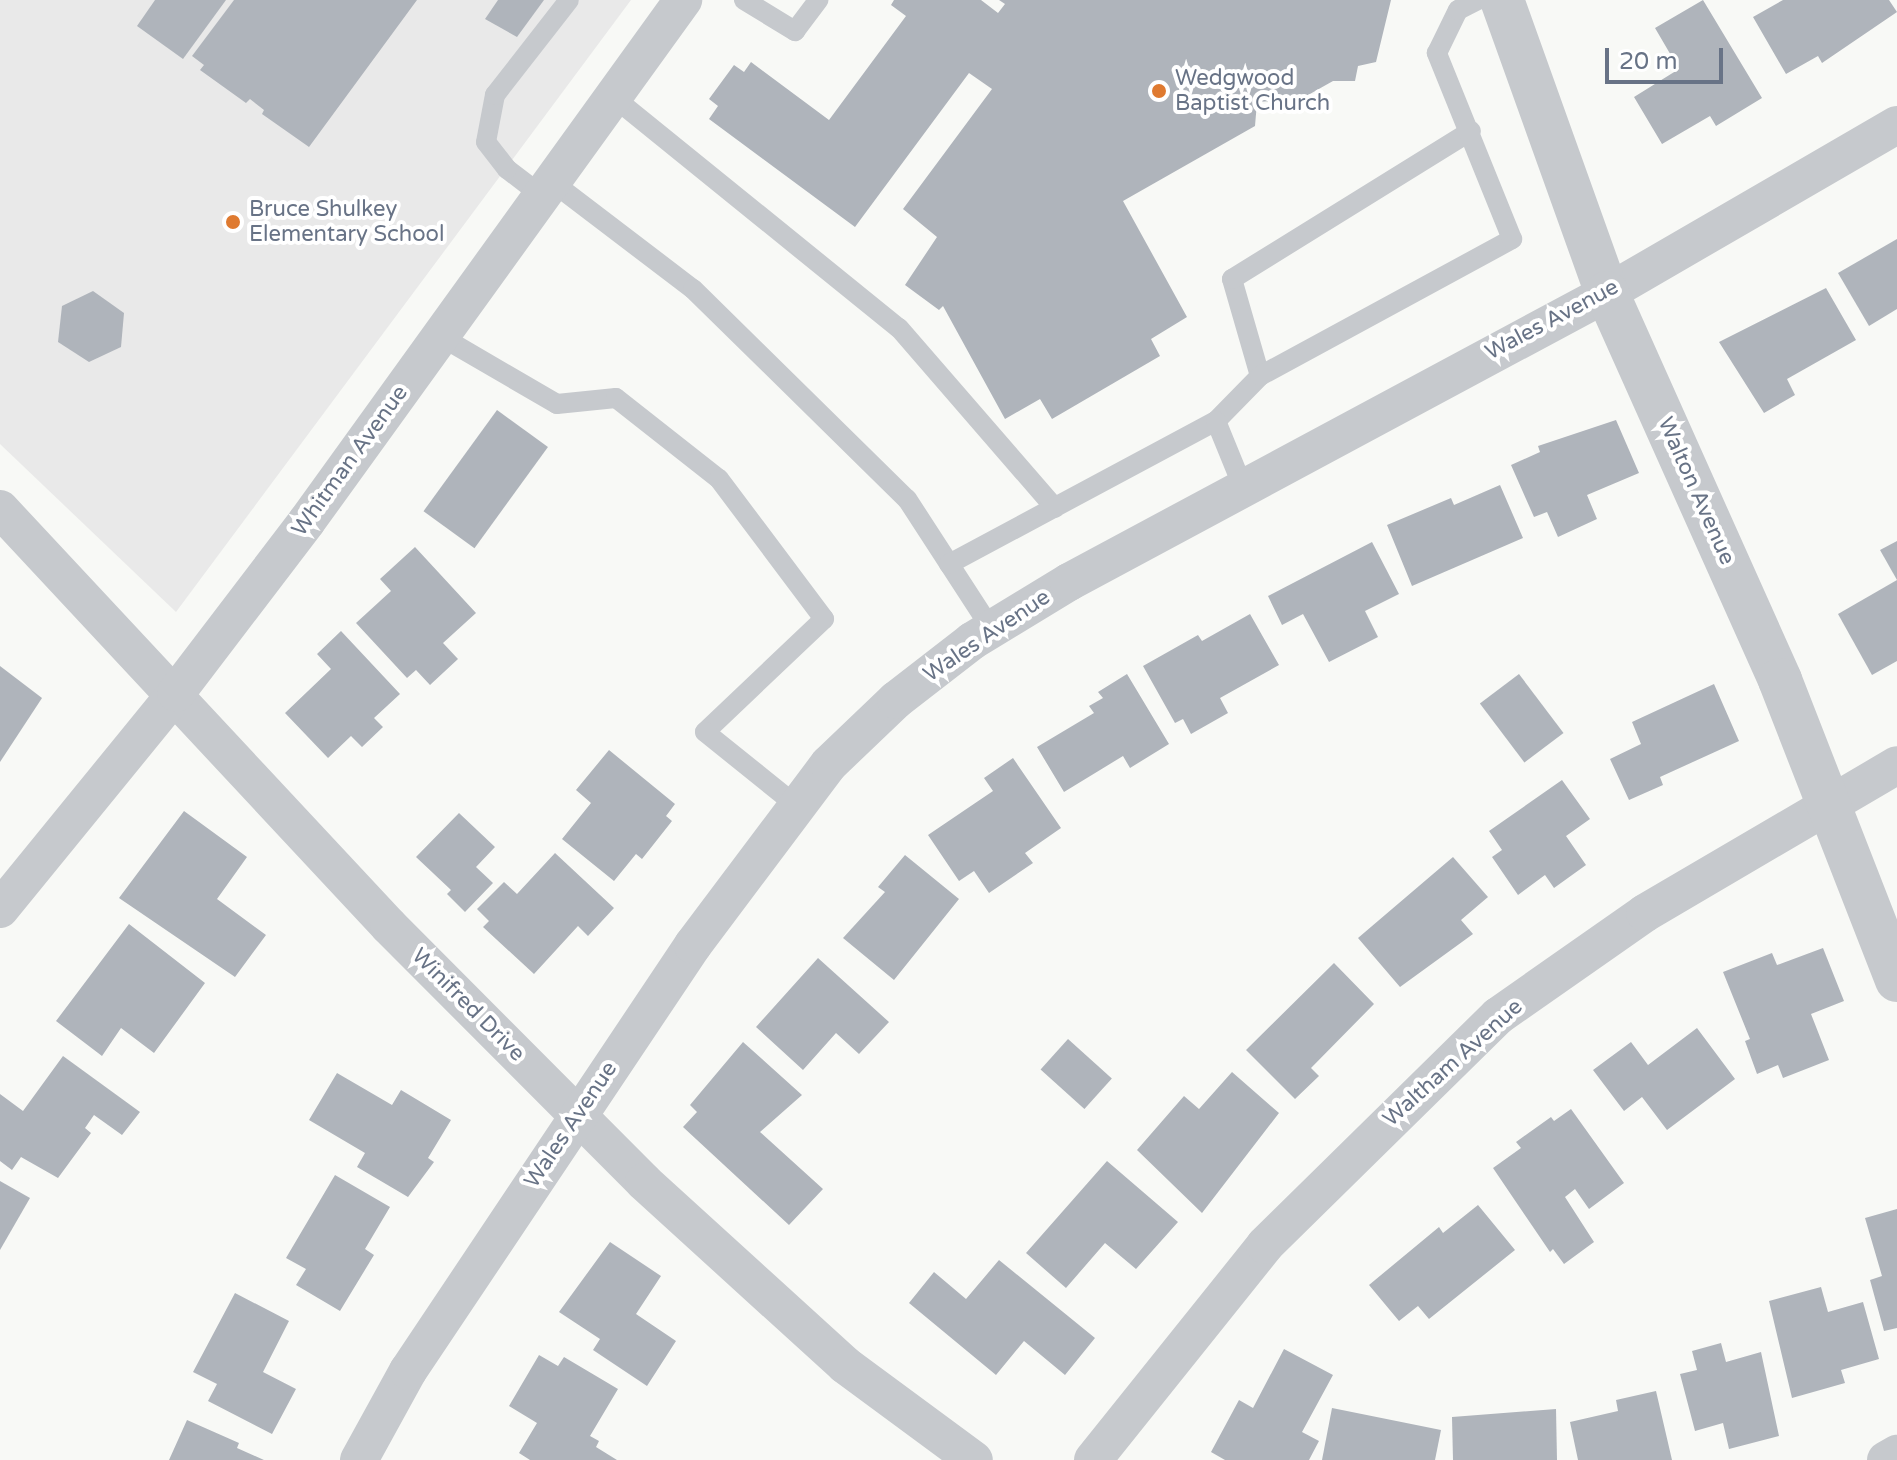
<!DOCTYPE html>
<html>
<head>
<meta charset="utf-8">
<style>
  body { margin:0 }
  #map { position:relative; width:1897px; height:1460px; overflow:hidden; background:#f8f9f6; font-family:"Varela Round",sans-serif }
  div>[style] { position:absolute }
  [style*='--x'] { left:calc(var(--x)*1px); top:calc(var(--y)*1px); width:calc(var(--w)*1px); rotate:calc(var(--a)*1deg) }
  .built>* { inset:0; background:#e9e9e9 }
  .building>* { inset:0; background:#afb4bb; transform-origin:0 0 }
  .service>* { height:20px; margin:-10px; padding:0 10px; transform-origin:10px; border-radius:10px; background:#c6c9cd }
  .minor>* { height:38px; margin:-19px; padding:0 19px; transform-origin:19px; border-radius:19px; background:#c6c9cd }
  .tertiary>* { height:44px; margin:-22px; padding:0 22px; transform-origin:22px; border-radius:22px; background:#c6c9cd }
  .dots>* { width:22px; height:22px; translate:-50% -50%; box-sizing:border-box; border:4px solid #fff; border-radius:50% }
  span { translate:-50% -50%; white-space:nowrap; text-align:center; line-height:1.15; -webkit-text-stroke:8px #fff; paint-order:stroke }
  .poi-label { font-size:22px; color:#687386 }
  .left { translate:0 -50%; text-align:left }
  .street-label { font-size:22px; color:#687386 }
  .scale { position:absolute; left:1605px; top:48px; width:118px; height:36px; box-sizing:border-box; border:4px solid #687386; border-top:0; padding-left:10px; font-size:24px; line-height:28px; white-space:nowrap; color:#687386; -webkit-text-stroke:6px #fff; paint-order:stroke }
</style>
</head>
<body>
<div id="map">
  <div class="built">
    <i style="clip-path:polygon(0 0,631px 0,176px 612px,0 444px)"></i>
  </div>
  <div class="building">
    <i style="clip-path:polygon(155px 0,226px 0,183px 59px,137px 26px)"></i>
    <i style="clip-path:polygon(234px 0,417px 0,309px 147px,262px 114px,264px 110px,250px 99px,246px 103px,200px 70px,204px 65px,192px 56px)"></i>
    <i style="clip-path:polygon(498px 0,544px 0,517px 37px,485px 19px)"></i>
    <i style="clip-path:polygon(894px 0,981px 0,998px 13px,1005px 4px,999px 0,1391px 0,1376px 62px,1358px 66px,1355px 81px,1333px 81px,1301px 99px,1257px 102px,1255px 126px,1123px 201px,1187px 317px,1151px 339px,1160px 356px,1052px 419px,1040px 399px,1005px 419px,943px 306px,939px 310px,905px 285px,937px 237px,903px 209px,992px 89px,969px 73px,855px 227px,709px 119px,718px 106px,709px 99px,734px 65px,744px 72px,751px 62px,829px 120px,906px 16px,891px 5px)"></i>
    <i style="clip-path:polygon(1703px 0,1762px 98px,1716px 126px,1710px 116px,1662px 144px,1634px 97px,1679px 69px,1655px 28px)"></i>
    <i style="clip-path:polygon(1783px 0,1889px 0,1897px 12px,1822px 63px,1818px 56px,1786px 74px,1753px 17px)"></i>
    <i style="clip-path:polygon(1897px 239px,1897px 309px,1869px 326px,1838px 273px)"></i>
    <i style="clip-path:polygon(1826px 288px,1856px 340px,1787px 379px,1795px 395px,1764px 413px,1719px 342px)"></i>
    <i style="clip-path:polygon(93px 291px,124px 313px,121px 347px,89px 362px,58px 342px,62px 306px)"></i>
    <i style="left:497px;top:410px;width:63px;height:125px;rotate:36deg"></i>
    <i style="clip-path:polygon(1616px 420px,1639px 473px,1587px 495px,1597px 519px,1558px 537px,1547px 512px,1534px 517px,1511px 465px,1540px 452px,1538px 446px)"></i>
    <i style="clip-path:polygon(1500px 485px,1523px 538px,1412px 586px,1387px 525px,1451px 498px,1454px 505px)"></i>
    <i style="clip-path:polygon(1897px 541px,1897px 580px,1880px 550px)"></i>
    <i style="clip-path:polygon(1372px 542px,1399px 594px,1365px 611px,1378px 637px,1329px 662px,1303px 614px,1282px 625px,1268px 596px)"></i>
    <i style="clip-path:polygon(415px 547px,476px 613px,443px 643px,458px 659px,430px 685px,416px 670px,407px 678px,356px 623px,391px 591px,380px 579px)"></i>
    <i style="clip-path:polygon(1897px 580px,1897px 661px,1872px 675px,1838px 614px)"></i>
    <i style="clip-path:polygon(1250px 614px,1279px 665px,1220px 698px,1228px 713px,1191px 734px,1183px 719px,1175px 723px,1143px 666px,1198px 635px,1202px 641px)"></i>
    <i style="clip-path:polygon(341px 631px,400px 694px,374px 718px,383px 727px,362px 747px,351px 736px,328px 758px,285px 713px,331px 669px,317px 654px)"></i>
    <i style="clip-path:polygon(0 666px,42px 698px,0 762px)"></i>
    <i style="clip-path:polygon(1127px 674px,1169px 744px,1130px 768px,1123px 756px,1064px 792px,1037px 747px,1094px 713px,1089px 706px,1103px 698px,1098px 692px)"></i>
    <i style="left:1519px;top:674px;width:74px;height:49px;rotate:53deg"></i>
    <i style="clip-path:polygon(1714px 684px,1739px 741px,1660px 777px,1663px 785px,1629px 800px,1610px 759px,1641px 744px,1632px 722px)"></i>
    <i style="clip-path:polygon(609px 750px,675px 804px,666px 816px,672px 821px,642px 859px,636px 854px,614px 881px,562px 839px,591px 803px,576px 790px)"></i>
    <i style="clip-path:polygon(1013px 758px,1061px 828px,1025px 853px,1033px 863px,989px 893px,974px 871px,959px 881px,928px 835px,993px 791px,984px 778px)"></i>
    <i style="clip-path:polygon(1562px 780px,1590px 819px,1566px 836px,1586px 865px,1554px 888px,1545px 875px,1518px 895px,1492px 857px,1502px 850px,1489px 831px)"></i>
    <i style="clip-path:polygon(184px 811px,247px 857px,217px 899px,266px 935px,235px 977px,119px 898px)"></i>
    <i style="clip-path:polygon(459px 813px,495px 847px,476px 867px,493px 883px,465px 912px,447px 894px,451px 890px,416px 857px)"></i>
    <i style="clip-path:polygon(555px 853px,614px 908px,588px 936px,578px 926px,534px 974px,483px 927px,489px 921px,477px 909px,504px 882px,517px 894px)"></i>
    <i style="clip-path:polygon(905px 855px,959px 899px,894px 980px,843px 938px,885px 892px,878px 887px)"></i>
    <i style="clip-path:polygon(1453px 857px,1488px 897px,1461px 920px,1473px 934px,1400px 987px,1358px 938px)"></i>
    <i style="clip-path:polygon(129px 924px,205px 983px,154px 1053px,121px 1028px,102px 1056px,56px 1021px)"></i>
    <i style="clip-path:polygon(1823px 948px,1844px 1001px,1811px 1014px,1829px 1060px,1783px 1078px,1778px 1065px,1757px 1074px,1745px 1041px,1750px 1039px,1723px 972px,1772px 953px,1777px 965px)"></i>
    <i style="clip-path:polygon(818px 958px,889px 1022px,859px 1054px,836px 1033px,803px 1070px,756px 1027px)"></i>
    <i style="clip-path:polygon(1334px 963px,1374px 1004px,1311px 1068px,1319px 1076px,1295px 1099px,1246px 1050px)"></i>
    <i style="clip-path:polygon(1697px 1028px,1735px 1079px,1667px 1130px,1642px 1097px,1624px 1111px,1593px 1070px,1631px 1042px,1648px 1065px)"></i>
    <i style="left:1068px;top:1039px;width:59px;height:41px;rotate:42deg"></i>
    <i style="clip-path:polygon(743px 1042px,802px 1095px,760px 1132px,823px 1189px,789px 1225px,683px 1127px,697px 1112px,690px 1105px)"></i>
    <i style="clip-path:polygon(63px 1056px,140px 1112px,122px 1135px,94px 1115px,85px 1128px,91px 1133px,58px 1178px,21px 1157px,12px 1170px,0 1161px,0 1094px,23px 1111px)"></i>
    <i style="clip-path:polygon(1232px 1072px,1279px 1113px,1202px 1213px,1137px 1150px,1184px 1096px,1199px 1109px)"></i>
    <i style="clip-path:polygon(337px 1073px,392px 1105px,401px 1090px,451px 1120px,428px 1158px,434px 1162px,408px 1197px,357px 1167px,365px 1153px,309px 1120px)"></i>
    <i style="clip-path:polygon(1571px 1109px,1624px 1183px,1589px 1209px,1575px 1189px,1565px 1197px,1594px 1242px,1564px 1264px,1553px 1249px,1550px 1252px,1493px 1168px,1521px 1148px,1516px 1142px,1551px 1117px,1554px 1121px)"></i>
    <i style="clip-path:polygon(1107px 1161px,1178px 1222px,1136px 1269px,1105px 1243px,1066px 1288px,1026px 1253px)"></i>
    <i style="clip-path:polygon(335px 1175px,390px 1207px,365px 1249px,374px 1255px,340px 1311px,296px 1285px,306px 1269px,286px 1258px)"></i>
    <i style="clip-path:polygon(0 1181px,30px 1198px,0 1250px)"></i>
    <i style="clip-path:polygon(1478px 1205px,1515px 1250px,1429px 1319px,1418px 1306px,1399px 1321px,1369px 1285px,1439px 1227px,1443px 1233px)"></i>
    <i style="clip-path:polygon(1897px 1209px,1897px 1328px,1884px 1331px,1870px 1280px,1882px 1276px,1865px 1218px)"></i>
    <i style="clip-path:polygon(610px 1242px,661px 1276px,636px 1314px,676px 1341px,647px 1386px,593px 1350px,600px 1339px,559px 1312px)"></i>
    <i style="clip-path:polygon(999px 1260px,1095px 1338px,1065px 1375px,1024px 1341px,996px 1375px,909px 1303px,934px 1272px,966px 1299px)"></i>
    <i style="clip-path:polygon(1821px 1287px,1828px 1312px,1863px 1302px,1879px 1359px,1841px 1370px,1845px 1383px,1792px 1398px,1769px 1301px)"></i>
    <i style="clip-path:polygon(235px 1293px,289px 1321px,263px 1372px,296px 1389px,272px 1434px,208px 1401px,217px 1384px,193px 1372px)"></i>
    <i style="clip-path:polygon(1721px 1343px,1726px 1362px,1761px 1352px,1779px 1436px,1729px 1449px,1723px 1423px,1695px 1431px,1680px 1374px,1697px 1370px,1692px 1351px)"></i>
    <i style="clip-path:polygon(1284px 1349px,1333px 1375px,1302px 1432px,1319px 1441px,1309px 1460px,1225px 1460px,1211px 1452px,1239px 1400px,1253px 1408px)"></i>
    <i style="clip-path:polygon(539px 1355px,558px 1366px,564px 1357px,618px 1389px,590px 1436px,599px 1441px,596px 1447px,617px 1460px,530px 1460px,519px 1453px,537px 1423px,509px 1406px)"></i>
    <i style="clip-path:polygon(1656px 1391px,1672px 1460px,1578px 1460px,1570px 1422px,1618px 1411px,1616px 1400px)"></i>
    <i style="clip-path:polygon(1332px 1408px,1441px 1430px,1435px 1460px,1322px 1460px)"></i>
    <i style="clip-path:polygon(1556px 1409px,1557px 1460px,1453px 1460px,1452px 1417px)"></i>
    <i style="clip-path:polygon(187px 1420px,239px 1443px,237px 1448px,264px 1460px,169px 1460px)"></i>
  </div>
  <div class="service">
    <i style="--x:744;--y:0;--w:60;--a:31.3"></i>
    <i style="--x:795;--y:31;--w:39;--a:-53"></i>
    <i style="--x:612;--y:96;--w:369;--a:39"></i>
    <i style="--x:899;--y:328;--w:238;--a:49.1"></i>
    <i style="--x:551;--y:181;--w:178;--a:37.3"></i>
    <i style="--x:693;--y:289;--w:300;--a:44.5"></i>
    <i style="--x:907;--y:499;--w:156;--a:57"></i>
    <i style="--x:541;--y:195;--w:43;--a:-142.6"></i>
    <i style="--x:507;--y:169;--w:34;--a:-128"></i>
    <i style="--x:486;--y:142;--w:48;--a:-79.2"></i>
    <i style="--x:495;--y:95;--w:120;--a:-52.1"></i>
    <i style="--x:440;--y:336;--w:135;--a:30.2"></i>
    <i style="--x:557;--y:404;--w:59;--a:-5.8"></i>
    <i style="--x:616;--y:398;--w:131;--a:38.2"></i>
    <i style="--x:719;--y:479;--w:175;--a:53.1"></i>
    <i style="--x:824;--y:619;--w:164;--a:136.5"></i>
    <i style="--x:705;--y:732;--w:118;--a:38.8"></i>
    <i style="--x:1260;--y:376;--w:101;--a:-106.1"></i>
    <i style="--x:1232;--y:279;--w:281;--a:-31.8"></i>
    <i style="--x:1216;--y:421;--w:63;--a:-45.6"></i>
    <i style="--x:1260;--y:376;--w:287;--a:-28.5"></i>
    <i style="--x:1512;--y:239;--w:201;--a:-112"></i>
    <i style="--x:1437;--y:53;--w:48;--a:-64"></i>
    <i style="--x:1458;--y:10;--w:22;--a:-27"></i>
    <i style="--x:949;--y:564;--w:303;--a:-28.2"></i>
    <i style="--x:1216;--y:421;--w:71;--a:67.8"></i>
  </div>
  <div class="minor">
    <i style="--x:0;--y:509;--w:570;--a:46.99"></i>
    <i style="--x:389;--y:926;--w:361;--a:45.1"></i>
    <i style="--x:644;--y:1182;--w:272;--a:42.3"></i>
    <i style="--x:845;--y:1365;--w:160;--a:36.4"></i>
    <i style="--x:0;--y:909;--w:279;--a:-50.8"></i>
    <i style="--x:176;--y:693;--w:216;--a:-52.7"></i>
    <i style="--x:307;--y:521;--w:643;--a:-54.18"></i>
    <i style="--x:359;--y:1460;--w:102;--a:-61.2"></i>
    <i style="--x:408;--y:1371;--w:513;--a:-56.22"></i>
    <i style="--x:693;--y:945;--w:226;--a:-53.1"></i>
    <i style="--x:829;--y:764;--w:93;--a:-43.7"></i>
    <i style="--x:896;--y:700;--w:96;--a:-37.8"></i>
    <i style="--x:972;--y:641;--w:114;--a:-31.3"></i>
    <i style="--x:1069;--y:582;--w:611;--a:-28.24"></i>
    <i style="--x:1607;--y:293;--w:335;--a:-30.1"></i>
    <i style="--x:1093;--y:1460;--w:275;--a:-51.3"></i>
    <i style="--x:1265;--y:1245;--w:327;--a:-44.5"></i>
    <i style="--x:1498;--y:1016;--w:179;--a:-35"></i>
    <i style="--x:1645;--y:913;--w:292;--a:-30.4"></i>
    <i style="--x:1886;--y:1460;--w:13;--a:-29"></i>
  </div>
  <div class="tertiary">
    <i style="--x:1502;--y:0;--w:311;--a:70.3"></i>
    <i style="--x:1607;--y:293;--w:424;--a:65.9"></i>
    <i style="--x:1780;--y:680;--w:322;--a:68.7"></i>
  </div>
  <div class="dots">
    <i style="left:1159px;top:91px;background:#df7a30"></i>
    <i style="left:233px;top:222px;background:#df7a30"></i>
  </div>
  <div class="poi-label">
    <span class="left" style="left:1175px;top:91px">Wedgwood<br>Baptist Church</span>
    <span class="left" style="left:249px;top:222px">Bruce Shulkey<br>Elementary School</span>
  </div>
  <div class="street-label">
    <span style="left:1552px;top:320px;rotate:-28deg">Wales Avenue</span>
    <span style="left:350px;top:461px;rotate:-54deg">Whitman Avenue</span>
    <span style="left:1696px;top:491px;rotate:66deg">Walton Avenue</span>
    <span style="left:987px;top:636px;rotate:-34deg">Wales Avenue</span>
    <span style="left:468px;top:1005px;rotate:45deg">Winifred Drive</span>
    <span style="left:1453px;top:1063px;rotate:-42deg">Waltham Avenue</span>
    <span style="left:571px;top:1125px;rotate:-56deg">Wales Avenue</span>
  </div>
  <div class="scale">20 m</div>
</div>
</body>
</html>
